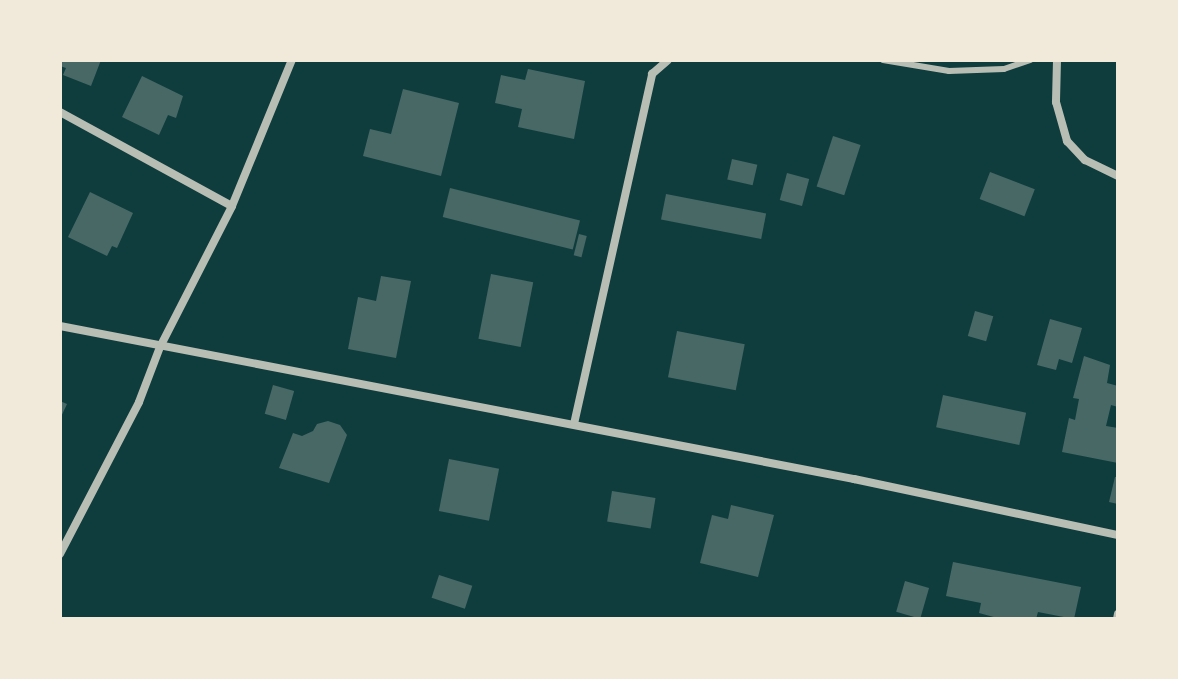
<!DOCTYPE html>
<html>
<head>
<meta charset="utf-8">
<style>
  body { margin:0 }
  #map { position:relative; width:1178px; height:679px; overflow:hidden; background:#0f3d3e; font-family:"Source Sans 3",sans-serif }
  div>[style] { position:absolute }
  [style*='--x'] { left:calc(var(--x)*1px); top:calc(var(--y)*1px); width:calc(var(--w)*1px); rotate:calc(var(--a)*1deg) }
  .building>* { inset:0; background:#486865; transform-origin:0 0 }
  .service>* { height:6px; margin:-3px; padding:0 3px; transform-origin:3px; border-radius:3px; background:#b8beb3 }
  .minor>* { height:8px; margin:-4px; padding:0 4px; transform-origin:4px; border-radius:4px; background:#b8beb3 }
  span { translate:-50% -50%; white-space:nowrap; text-align:center; line-height:1.15; -webkit-text-stroke:7px #f1e9da; paint-order:stroke }
  .frame { position:absolute; inset:0; border:62px solid #f1e9da; pointer-events:none }
</style>
</head>
<body>
<div id="map">
  <div class="building">
    <i style="clip-path:polygon(60px 60px,101px 60px,91px 86px,63px 75px,66px 68px,60px 66px)"></i>
    <i style="clip-path:polygon(528px 69px,585px 81px,574px 139px,518px 127px,522px 109px,495px 103px,501px 75px,525px 80px)"></i>
    <i style="clip-path:polygon(142px 76px,183px 96px,176px 118px,168px 115px,159px 135px,122px 117px)"></i>
    <i style="clip-path:polygon(403px 89px,459px 103px,441px 176px,363px 156px,370px 129px,391px 134px)"></i>
    <i style="left:833px;top:136px;width:29px;height:53px;rotate:18deg"></i>
    <i style="left:732px;top:159px;width:26px;height:21px;rotate:13deg"></i>
    <i style="left:990px;top:172px;width:48px;height:29px;rotate:21deg"></i>
    <i style="left:787px;top:173px;width:23px;height:28px;rotate:15deg"></i>
    <i style="left:450px;top:188px;width:134px;height:30px;rotate:14deg"></i>
    <i style="clip-path:polygon(90px 192px,133px 213px,117px 248px,112px 246px,107px 256px,68px 237px)"></i>
    <i style="left:666px;top:194px;width:102px;height:26px;rotate:11deg"></i>
    <i style="left:579px;top:234px;width:8px;height:22px;rotate:14deg"></i>
    <i style="left:491px;top:274px;width:43px;height:66px;rotate:11deg"></i>
    <i style="clip-path:polygon(381px 276px,411px 281px,396px 358px,348px 349px,358px 297px,376px 301px)"></i>
    <i style="left:975px;top:311px;width:19px;height:26px;rotate:16deg"></i>
    <i style="clip-path:polygon(1050px 319px,1082px 328px,1072px 363px,1059px 359px,1056px 370px,1037px 365px)"></i>
    <i style="left:677px;top:331px;width:69px;height:47px;rotate:11deg"></i>
    <i style="clip-path:polygon(1084px 356px,1110px 365px,1107px 383px,1118px 386px,1118px 407px,1111px 405px,1106px 426px,1118px 428px,1118px 463px,1062px 452px,1069px 418px,1075px 420px,1079px 399px,1073px 398px)"></i>
    <i style="left:273px;top:385px;width:22px;height:30px;rotate:16deg"></i>
    <i style="left:943px;top:395px;width:85px;height:33px;rotate:12deg"></i>
    <i style="clip-path:polygon(60px 401px,67px 404px,60px 419px)"></i>
    <i style="clip-path:polygon(328px 421px,340px 425px,347px 435px,329px 483px,279px 468px,293px 433px,302px 436px,313px 431px,317px 424px)"></i>
    <i style="left:449px;top:459px;width:51px;height:53px;rotate:11deg"></i>
    <i style="clip-path:polygon(1115px 477px,1118px 477px,1118px 504px,1109px 502px)"></i>
    <i style="left:612px;top:491px;width:44px;height:31px;rotate:9deg"></i>
    <i style="clip-path:polygon(731px 505px,774px 515px,758px 577px,700px 563px,712px 515px,728px 519px)"></i>
    <i style="clip-path:polygon(953px 562px,1081px 587px,1074px 619px,1038px 612px,1036px 619px,1001px 619px,979px 613px,981px 603px,946px 596px)"></i>
    <i style="left:439px;top:575px;width:35px;height:24px;rotate:18deg"></i>
    <i style="left:905px;top:581px;width:25px;height:32px;rotate:16deg"></i>
  </div>
  <div class="service">
    <i style="--x:883;--y:60;--w:67;--a:9.5"></i>
    <i style="--x:949;--y:71;--w:55;--a:-2.1"></i>
    <i style="--x:1004;--y:69;--w:28;--a:-19"></i>
  </div>
  <div class="minor">
    <i style="--x:1057;--y:60;--w:42;--a:91.4"></i>
    <i style="--x:1056;--y:102;--w:41;--a:74.2"></i>
    <i style="--x:1067;--y:141;--w:26;--a:47"></i>
    <i style="--x:1085;--y:160;--w:37;--a:26"></i>
    <i style="--x:60;--y:112;--w:196;--a:28.7"></i>
    <i style="--x:60;--y:326;--w:809;--a:10.91"></i>
    <i style="--x:854;--y:479;--w:270;--a:12"></i>
    <i style="--x:574;--y:424;--w:359;--a:-77.4"></i>
    <i style="--x:652;--y:74;--w:21;--a:-41"></i>
    <i style="--x:60;--y:554;--w:171;--a:-62.5"></i>
    <i style="--x:139;--y:402;--w:59;--a:-69.1"></i>
    <i style="--x:160;--y:347;--w:158;--a:-62.9"></i>
    <i style="--x:232;--y:206;--w:158;--a:-67.7"></i>
    <i style="--x:1117;--y:619;--w:5;--a:-79"></i>
  </div>
  <div class="frame"></div>
</div>
</body>
</html>
